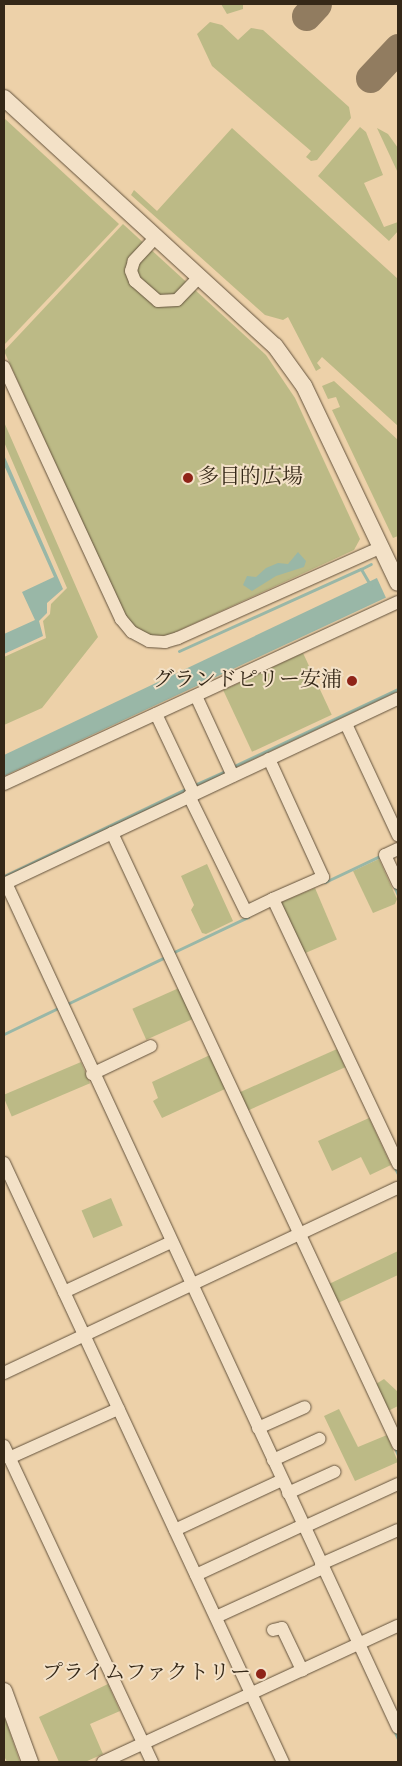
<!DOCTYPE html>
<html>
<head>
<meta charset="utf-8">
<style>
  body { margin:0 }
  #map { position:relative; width:402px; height:1766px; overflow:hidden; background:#edd1a9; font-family:"Sorts Mill Goudy","Noto Serif JP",serif }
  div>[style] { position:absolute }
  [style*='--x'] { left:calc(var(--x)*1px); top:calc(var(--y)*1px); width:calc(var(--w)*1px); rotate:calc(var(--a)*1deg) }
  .green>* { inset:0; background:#bcba86; transform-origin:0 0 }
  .water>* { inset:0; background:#99b7a7 }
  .pier>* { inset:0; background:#edd1a9 }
  .stream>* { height:3px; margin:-1.5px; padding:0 1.5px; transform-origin:1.5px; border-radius:1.5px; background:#99b7a7 }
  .taxiway>* { height:29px; margin:-14.5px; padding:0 14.5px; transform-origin:14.5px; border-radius:14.5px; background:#917c60 }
  .roads { filter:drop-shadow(0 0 1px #63523c) drop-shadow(0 0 1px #63523c) }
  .minor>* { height:12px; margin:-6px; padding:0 6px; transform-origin:6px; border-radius:6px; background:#f3e1c7 }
  .tertiary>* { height:16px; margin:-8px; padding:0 8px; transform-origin:8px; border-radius:8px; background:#f3e1c7 }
  .dots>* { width:14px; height:14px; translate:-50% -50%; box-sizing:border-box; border:2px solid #f3e1c7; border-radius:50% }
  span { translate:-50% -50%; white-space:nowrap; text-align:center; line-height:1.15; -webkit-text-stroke:4px #f3e1c7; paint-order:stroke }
  .poi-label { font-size:21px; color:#352818 }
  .left { translate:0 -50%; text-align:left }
  .right { translate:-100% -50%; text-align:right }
  .frame { position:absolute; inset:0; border:5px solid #352818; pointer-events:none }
</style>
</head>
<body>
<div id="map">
  <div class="green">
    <i style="clip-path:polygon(221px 4px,243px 4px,243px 9px,227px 14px)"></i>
    <i style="clip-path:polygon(210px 22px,222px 25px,238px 40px,251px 28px,263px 30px,349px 107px,351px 118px,317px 160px,311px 161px,306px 157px,311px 151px,212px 66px,197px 34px)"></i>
    <i style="clip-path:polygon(4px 118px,119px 224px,4px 345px)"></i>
    <i style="clip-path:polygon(360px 127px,366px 132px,383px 175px,364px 183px,384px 227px,398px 222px,398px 231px,389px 241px,318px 176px)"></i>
    <i style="clip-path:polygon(232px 128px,398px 279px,398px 426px,322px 357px,317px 363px,321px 368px,316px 371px,288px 317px,283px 320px,265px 315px,131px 195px,134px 190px,157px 211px)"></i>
    <i style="clip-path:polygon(377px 128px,388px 134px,398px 148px,398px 173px)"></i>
    <i style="clip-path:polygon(123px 224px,266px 355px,295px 398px,360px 539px,354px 550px,169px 635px,149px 636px,133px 625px,124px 613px,4px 351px)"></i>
    <i style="clip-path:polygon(334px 381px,398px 440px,398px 536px,393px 538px,332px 410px,340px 407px,336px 397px,328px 399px,322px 386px)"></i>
    <i style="clip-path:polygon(4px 422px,98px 637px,42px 708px,4px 725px,4px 657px,46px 638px,43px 621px,50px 614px,51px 604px,67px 588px,4px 442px)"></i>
    <i style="left:303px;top:653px;width:68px;height:88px;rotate:65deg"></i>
    <i style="clip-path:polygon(379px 859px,397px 899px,395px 904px,373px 913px,353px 871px)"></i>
    <i style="clip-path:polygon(207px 864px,233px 921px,206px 934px,202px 933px,191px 910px,194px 905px,181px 876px)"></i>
    <i style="left:315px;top:888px;width:56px;height:38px;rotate:67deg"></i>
    <i style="left:179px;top:988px;width:34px;height:51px;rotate:66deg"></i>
    <i style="left:337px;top:1049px;width:20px;height:107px;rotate:66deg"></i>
    <i style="clip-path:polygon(210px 1055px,225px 1089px,162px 1118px,153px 1101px,158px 1098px,152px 1082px)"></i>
    <i style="left:81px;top:1062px;width:23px;height:85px;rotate:67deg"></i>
    <i style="clip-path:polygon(369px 1118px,391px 1165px,370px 1175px,361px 1157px,332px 1171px,318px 1141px)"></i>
    <i style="left:111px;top:1198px;width:30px;height:32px;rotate:67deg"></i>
    <i style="clip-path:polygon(398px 1251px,398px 1275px,338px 1303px,329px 1284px)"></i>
    <i style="clip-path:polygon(384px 1379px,398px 1392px,398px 1406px,388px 1411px,376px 1384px)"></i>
    <i style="clip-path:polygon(339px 1409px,358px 1447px,387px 1435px,398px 1462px,355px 1481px,324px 1416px)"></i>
    <i style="clip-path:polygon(108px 1684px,120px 1711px,90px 1724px,103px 1754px,85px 1762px,59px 1762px,39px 1717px)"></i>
    <i style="clip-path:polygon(4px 1715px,7px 1724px,20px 1762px,7px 1762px,4px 1756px)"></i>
  </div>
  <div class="water">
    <i style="clip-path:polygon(4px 455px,63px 589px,47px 603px,47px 613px,39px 621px,43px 636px,4px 654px,4px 634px,35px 620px,22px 592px,54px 577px,4px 465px)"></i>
    <i style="clip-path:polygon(298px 552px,306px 561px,304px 567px,276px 576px,252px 591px,243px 585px,247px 576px,256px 577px,266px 568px,278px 563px,288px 564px)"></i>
    <i style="clip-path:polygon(398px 568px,398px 592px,4px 776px,4px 755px)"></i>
  </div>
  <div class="pier">
    <i style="clip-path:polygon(398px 566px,398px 595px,387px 600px,376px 576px)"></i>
  </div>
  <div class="stream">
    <i style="--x:361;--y:569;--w:11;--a:-27"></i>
    <i style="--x:179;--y:651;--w:200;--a:-24.3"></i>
    <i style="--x:361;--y:569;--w:20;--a:60"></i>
    <i style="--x:232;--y:767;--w:183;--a:-25.2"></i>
    <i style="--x:194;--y:785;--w:36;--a:-24"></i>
    <i style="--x:4;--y:876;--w:204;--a:-25.6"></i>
    <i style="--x:325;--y:882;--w:61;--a:-25.3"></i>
    <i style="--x:394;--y:886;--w:10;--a:66"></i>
    <i style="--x:174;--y:952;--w:82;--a:-25.3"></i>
    <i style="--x:67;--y:1004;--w:111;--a:-25.6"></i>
    <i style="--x:4;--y:1034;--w:60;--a:-25.7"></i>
    <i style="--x:395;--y:1168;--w:7;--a:63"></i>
    <i style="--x:394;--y:1446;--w:10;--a:66"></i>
    <i style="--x:394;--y:1730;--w:10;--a:66"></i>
  </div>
  <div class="taxiway">
    <i style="--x:306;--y:16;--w:16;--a:-47"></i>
    <i style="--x:370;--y:78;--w:41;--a:-47"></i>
  </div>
  <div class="roads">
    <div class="minor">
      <i style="--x:156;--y:237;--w:33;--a:133"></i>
      <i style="--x:134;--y:261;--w:10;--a:107"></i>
      <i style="--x:131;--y:271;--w:11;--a:68"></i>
      <i style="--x:135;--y:281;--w:30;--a:41"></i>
      <i style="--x:158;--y:301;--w:19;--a:-3"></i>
      <i style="--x:177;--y:300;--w:33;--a:-46"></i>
      <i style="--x:4;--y:367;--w:278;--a:65.1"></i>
      <i style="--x:121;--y:619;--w:17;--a:50"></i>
      <i style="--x:132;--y:632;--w:19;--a:28"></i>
      <i style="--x:149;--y:641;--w:16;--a:4"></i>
      <i style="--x:165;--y:642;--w:14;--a:-17"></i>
      <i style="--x:178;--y:638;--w:222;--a:-24.1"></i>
      <i style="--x:196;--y:696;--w:88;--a:65.2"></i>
      <i style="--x:156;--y:714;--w:89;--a:64.6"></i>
      <i style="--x:346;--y:724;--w:123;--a:64.9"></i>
      <i style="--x:269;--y:759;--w:130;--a:65.4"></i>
      <i style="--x:323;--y:877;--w:55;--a:156.3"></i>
      <i style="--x:4;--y:784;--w:434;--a:-24.8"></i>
      <i style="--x:189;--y:796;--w:129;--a:63.8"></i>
      <i style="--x:246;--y:912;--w:30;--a:-26"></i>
      <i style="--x:273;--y:899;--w:293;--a:64.7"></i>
      <i style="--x:112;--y:833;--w:675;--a:64.92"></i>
      <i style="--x:398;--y:849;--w:14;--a:155"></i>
      <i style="--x:385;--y:855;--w:31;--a:65"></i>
      <i style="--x:6;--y:883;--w:931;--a:65.11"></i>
      <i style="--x:4;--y:884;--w:435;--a:-25.2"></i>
      <i style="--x:92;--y:1074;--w:65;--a:-25.4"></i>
      <i style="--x:4;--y:1163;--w:661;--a:65.03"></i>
      <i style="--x:64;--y:1292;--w:118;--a:-25"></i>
      <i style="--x:4;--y:1373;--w:435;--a:-25.2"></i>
      <i style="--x:258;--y:1428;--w:51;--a:-24.1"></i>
      <i style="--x:4;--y:1446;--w:349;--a:64.9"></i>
      <i style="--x:9;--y:1458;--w:120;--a:-24.2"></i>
      <i style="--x:273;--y:1460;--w:51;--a:-24.5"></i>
      <i style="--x:288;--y:1493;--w:51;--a:-24.5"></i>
      <i style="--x:304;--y:1527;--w:103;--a:-24.6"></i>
      <i style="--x:175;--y:1530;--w:118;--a:-25"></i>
      <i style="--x:321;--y:1564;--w:84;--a:-23.8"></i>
      <i style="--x:196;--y:1575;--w:118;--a:-25"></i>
      <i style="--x:216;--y:1617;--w:118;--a:-24.6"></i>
      <i style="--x:273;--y:1630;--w:9;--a:-13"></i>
      <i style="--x:282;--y:1628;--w:47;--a:64.5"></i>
      <i style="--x:103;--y:1762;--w:325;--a:-24.8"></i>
    </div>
    <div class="tertiary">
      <i style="--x:4;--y:98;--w:367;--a:42.5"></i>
      <i style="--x:275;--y:346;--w:49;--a:54.1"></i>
      <i style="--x:304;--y:386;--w:218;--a:64.5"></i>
      <i style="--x:4;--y:1691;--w:76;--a:69.9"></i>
    </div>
  </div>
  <div class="dots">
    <i style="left:188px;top:478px;background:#8f2418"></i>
    <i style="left:352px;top:681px;background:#8f2418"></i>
    <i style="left:261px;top:1674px;background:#8f2418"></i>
  </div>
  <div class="poi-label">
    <span class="left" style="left:198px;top:478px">多目的広場</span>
    <span class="right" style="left:342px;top:681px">グランドピリー安浦</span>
    <span class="right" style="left:251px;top:1674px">プライムファクトリー</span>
  </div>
  <div class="frame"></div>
</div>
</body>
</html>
